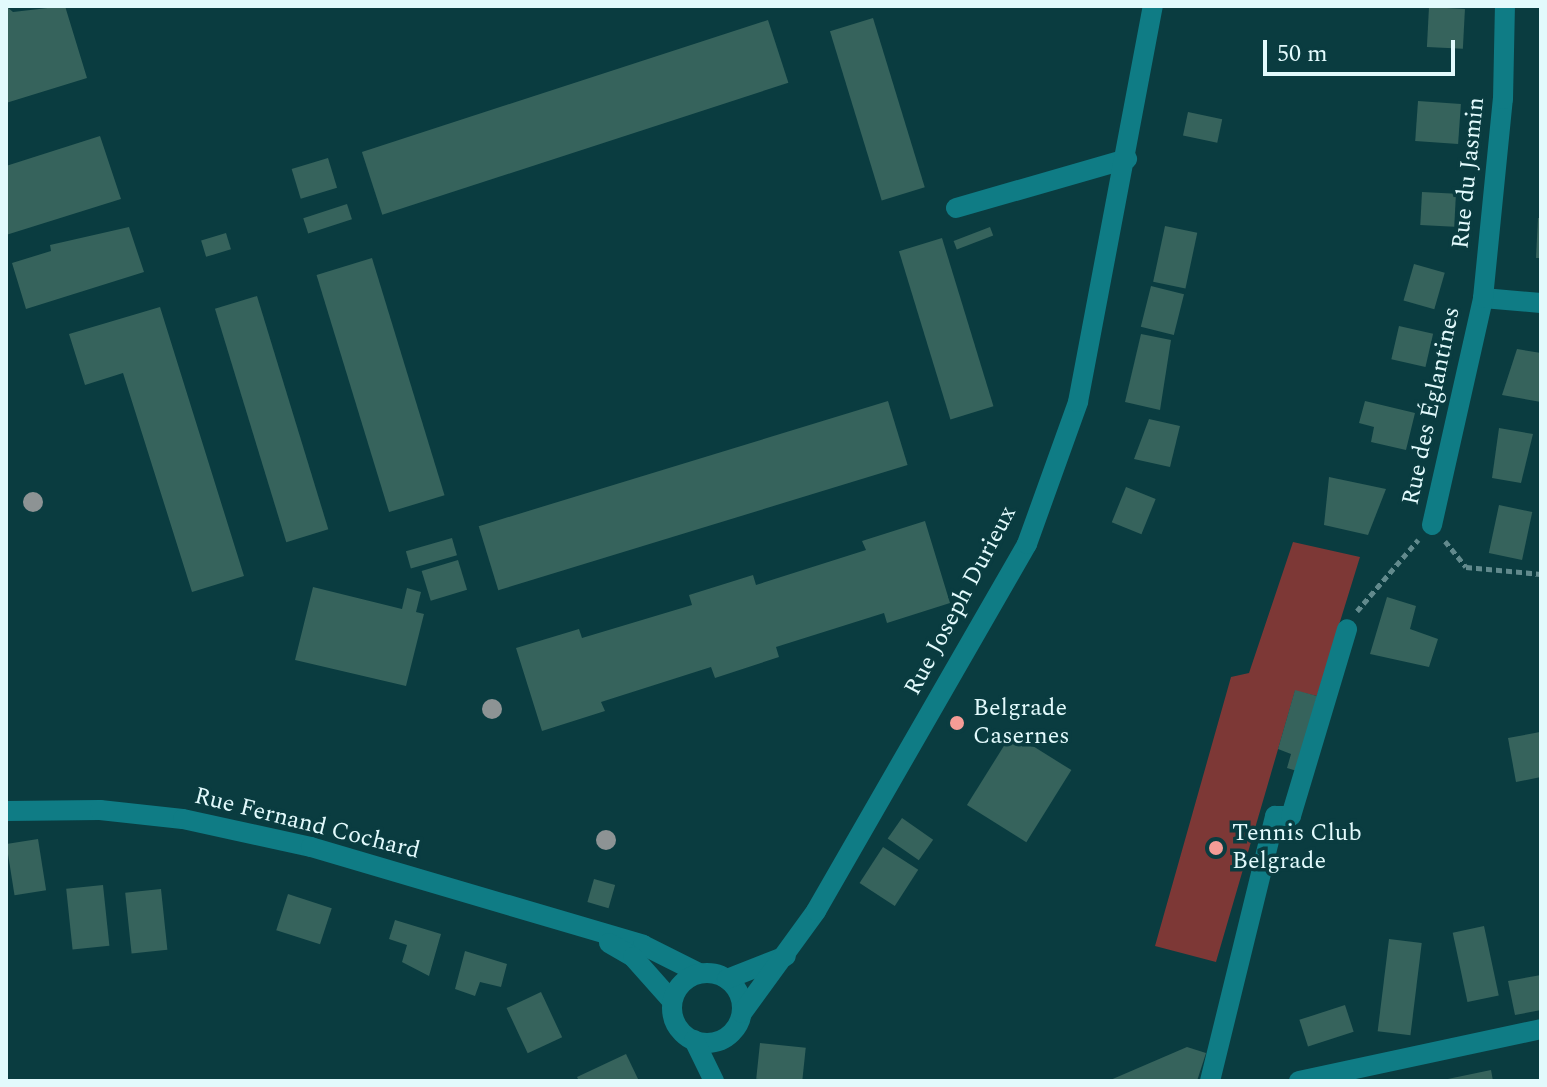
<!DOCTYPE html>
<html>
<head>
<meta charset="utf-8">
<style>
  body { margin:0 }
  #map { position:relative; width:1547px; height:1087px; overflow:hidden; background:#0a3c40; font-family:Spectral,serif }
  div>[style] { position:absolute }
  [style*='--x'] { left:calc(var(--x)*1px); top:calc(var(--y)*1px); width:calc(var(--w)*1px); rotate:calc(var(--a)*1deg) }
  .green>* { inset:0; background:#7d3836 }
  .building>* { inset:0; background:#36635c; transform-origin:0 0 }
  .path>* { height:5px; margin-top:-2.5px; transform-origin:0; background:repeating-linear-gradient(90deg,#628a8d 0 6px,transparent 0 10px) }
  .minor>* { height:20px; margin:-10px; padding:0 10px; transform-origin:10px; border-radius:10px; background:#0f7c85 }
  .minor>.ring { margin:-10px; padding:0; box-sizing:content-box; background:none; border:20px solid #0f7c85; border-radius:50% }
  .trees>* { width:20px; height:20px; margin:-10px; border-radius:50%; background:#8d9394 }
  .dots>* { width:22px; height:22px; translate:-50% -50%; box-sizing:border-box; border:4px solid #0a3c40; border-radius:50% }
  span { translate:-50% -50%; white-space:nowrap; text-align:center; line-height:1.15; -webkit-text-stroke:7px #0a3c40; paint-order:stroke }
  .street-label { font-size:24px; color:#e2fafc }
  .poi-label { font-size:24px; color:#e2fafc }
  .left { translate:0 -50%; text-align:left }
  .frame { position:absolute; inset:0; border:8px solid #e2fafc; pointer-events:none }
  .scale { position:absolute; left:1263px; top:40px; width:192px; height:36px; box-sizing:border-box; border:4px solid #e2fafc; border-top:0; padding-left:10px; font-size:24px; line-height:28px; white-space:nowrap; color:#e2fafc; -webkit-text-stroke:6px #0a3c40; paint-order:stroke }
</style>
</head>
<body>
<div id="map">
  <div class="green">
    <i style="clip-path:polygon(1293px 542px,1360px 557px,1317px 696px,1295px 691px,1216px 962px,1155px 946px,1231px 677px,1249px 673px)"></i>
  </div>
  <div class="building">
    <i style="clip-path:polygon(6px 6px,13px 12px,65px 6px,87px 78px,6px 103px)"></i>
    <i style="left:1429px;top:7px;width:36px;height:40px;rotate:3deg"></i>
    <i style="left:873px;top:18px;width:177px;height:45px;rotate:73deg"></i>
    <i style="left:768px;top:20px;width:66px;height:427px;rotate:72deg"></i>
    <i style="left:1418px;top:101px;width:43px;height:40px;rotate:4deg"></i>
    <i style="left:1188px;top:112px;width:35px;height:24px;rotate:12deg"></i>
    <i style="clip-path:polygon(100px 136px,121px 199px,6px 235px,6px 166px)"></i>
    <i style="left:328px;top:158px;width:31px;height:38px;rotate:73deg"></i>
    <i style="left:1422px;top:192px;width:34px;height:33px;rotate:3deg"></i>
    <i style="left:347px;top:204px;width:16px;height:46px;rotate:72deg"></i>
    <i style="clip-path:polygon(1538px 218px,1541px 218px,1541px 258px,1536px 258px)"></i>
    <i style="left:1165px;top:226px;width:33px;height:57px;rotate:12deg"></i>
    <i style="clip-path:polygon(129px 227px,144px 272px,26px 309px,12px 263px,51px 251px,50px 245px)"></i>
    <i style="left:990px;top:227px;width:9px;height:39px;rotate:69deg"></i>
    <i style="left:226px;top:233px;width:17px;height:26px;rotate:73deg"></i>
    <i style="left:942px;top:238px;width:176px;height:45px;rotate:73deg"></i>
    <i style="left:372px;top:258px;width:248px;height:58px;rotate:73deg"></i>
    <i style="left:1414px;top:264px;width:32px;height:38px;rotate:16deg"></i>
    <i style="left:1151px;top:286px;width:34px;height:42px;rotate:14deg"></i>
    <i style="left:257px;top:296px;width:244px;height:44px;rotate:73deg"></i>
    <i style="clip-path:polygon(160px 307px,244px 576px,192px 592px,123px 373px,85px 385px,69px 334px)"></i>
    <i style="left:1399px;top:326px;width:35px;height:34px;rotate:13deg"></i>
    <i style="clip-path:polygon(1141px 334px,1171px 340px,1160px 410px,1125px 402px)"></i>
    <i style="clip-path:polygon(1517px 349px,1541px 353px,1541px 402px,1502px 395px)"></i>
    <i style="left:888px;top:401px;width:67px;height:428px;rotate:73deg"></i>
    <i style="clip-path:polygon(1365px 401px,1415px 413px,1406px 450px,1371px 442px,1374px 427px,1359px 423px)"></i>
    <i style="clip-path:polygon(1149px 419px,1180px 426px,1170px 467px,1134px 459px)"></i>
    <i style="clip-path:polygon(1499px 428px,1533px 434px,1521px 483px,1492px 478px)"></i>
    <i style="clip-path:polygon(1329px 477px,1386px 489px,1368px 535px,1324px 525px)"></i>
    <i style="left:1126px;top:487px;width:32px;height:38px;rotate:22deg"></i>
    <i style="left:1499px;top:505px;width:34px;height:49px;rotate:12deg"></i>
    <i style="clip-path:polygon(925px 521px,950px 603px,887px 623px,884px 613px,776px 647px,779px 657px,715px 678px,711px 667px,601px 702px,605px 711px,542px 731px,516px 648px,579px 629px,582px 638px,692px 605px,689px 595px,753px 575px,756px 585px,866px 550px,862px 541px)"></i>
    <i style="left:452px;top:538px;width:18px;height:48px;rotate:74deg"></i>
    <i style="left:458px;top:560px;width:31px;height:38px;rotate:73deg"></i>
    <i style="clip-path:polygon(313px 587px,402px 609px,407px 588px,421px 592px,416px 612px,424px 614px,406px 686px,295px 660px)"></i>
    <i style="clip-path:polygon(1387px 597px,1416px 606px,1410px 629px,1438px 639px,1429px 667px,1370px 654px)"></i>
    <i style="clip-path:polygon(1295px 690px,1317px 696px,1297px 771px,1287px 768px,1291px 754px,1278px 749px)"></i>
    <i style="clip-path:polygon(1540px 732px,1541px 777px,1516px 782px,1508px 738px)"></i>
    <i style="left:1012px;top:733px;width:70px;height:85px;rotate:32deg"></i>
    <i style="left:902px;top:818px;width:38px;height:25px;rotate:35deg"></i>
    <i style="left:38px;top:839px;width:52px;height:32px;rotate:81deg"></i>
    <i style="left:883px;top:847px;width:42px;height:43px;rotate:33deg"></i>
    <i style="left:594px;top:879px;width:22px;height:24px;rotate:16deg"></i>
    <i style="left:103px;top:885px;width:61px;height:37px;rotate:84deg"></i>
    <i style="left:161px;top:889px;width:61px;height:36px;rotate:84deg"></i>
    <i style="left:288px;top:894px;width:46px;height:38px;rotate:18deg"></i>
    <i style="clip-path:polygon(395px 920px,441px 934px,429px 976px,402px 962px,407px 945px,389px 939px)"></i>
    <i style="left:1484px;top:926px;width:71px;height:32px;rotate:78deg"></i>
    <i style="left:1389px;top:939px;width:33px;height:93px;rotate:7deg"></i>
    <i style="clip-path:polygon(465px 951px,507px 964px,501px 987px,480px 982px,475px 996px,455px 989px)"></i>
    <i style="clip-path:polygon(1541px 975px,1541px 1010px,1515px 1015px,1508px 981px)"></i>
    <i style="left:541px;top:992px;width:50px;height:38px;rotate:65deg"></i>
    <i style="left:1345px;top:1005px;width:28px;height:48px;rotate:72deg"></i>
    <i style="left:760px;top:1043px;width:46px;height:36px;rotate:6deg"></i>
    <i style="clip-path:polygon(1187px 1047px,1206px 1053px,1197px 1081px,1108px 1081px)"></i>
    <i style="clip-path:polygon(626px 1054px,639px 1081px,579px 1081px,577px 1077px)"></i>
    <i style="clip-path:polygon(1491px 1070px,1493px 1081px,1443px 1081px,1443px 1080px)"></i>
  </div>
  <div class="path">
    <i style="--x:1445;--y:541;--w:33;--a:51"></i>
    <i style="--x:1466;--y:567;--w:75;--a:5.3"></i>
    <i style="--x:1357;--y:611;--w:94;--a:-49.3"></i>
  </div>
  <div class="minor">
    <i style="--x:956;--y:208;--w:178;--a:-16"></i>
    <i style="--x:1483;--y:298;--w:58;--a:4.9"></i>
    <i style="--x:1432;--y:525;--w:233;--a:-77.3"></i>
    <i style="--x:1483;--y:298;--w:200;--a:-84.3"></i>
    <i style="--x:1503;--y:99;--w:93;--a:-88.8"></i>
    <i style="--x:6;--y:811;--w:94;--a:-0.6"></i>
    <i style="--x:100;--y:810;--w:83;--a:6.2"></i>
    <i style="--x:183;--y:819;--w:131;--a:12.3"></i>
    <i style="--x:311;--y:847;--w:346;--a:16.4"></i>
    <i style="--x:643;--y:945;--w:63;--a:26.6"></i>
    <i style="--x:609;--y:943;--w:28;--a:30"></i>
    <i style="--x:633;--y:957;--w:59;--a:48.4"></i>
    <i class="ring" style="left:672px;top:973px;width:50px;height:50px"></i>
    <i style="--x:727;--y:979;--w:63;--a:-21.3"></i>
    <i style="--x:742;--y:1013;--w:126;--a:-54"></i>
    <i style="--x:816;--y:911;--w:423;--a:-60.1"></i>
    <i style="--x:1027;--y:544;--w:151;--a:-70.2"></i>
    <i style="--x:1078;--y:402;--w:403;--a:-79.3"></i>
    <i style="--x:694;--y:1040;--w:46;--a:64"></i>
    <i style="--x:1210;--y:1081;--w:273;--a:-76.2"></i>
    <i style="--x:1275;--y:816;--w:16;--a:0"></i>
    <i style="--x:1291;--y:816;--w:195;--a:-73.3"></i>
    <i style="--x:1299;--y:1081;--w:248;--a:-12.1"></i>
  </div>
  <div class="trees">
    <i style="left:33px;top:502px"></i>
    <i style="left:492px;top:709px"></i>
    <i style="left:606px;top:840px"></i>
  </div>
  <div class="dots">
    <i style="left:957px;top:723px;background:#f59c96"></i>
    <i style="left:1216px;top:848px;background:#f59c96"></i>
  </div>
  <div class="street-label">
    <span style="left:1469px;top:173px;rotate:-84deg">Rue du Jasmin</span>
    <span style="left:1432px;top:406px;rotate:-78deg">Rue des Églantines</span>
    <span style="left:961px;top:601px;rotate:-62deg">Rue Joseph Durieux</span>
    <span style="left:307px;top:824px;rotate:14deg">Rue Fernand Cochard</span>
  </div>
  <div class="poi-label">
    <span class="left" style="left:973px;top:723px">Belgrade<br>Casernes</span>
    <span class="left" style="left:1232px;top:848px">Tennis Club<br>Belgrade</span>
  </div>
  <div class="frame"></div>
  <div class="scale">50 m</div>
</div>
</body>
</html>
